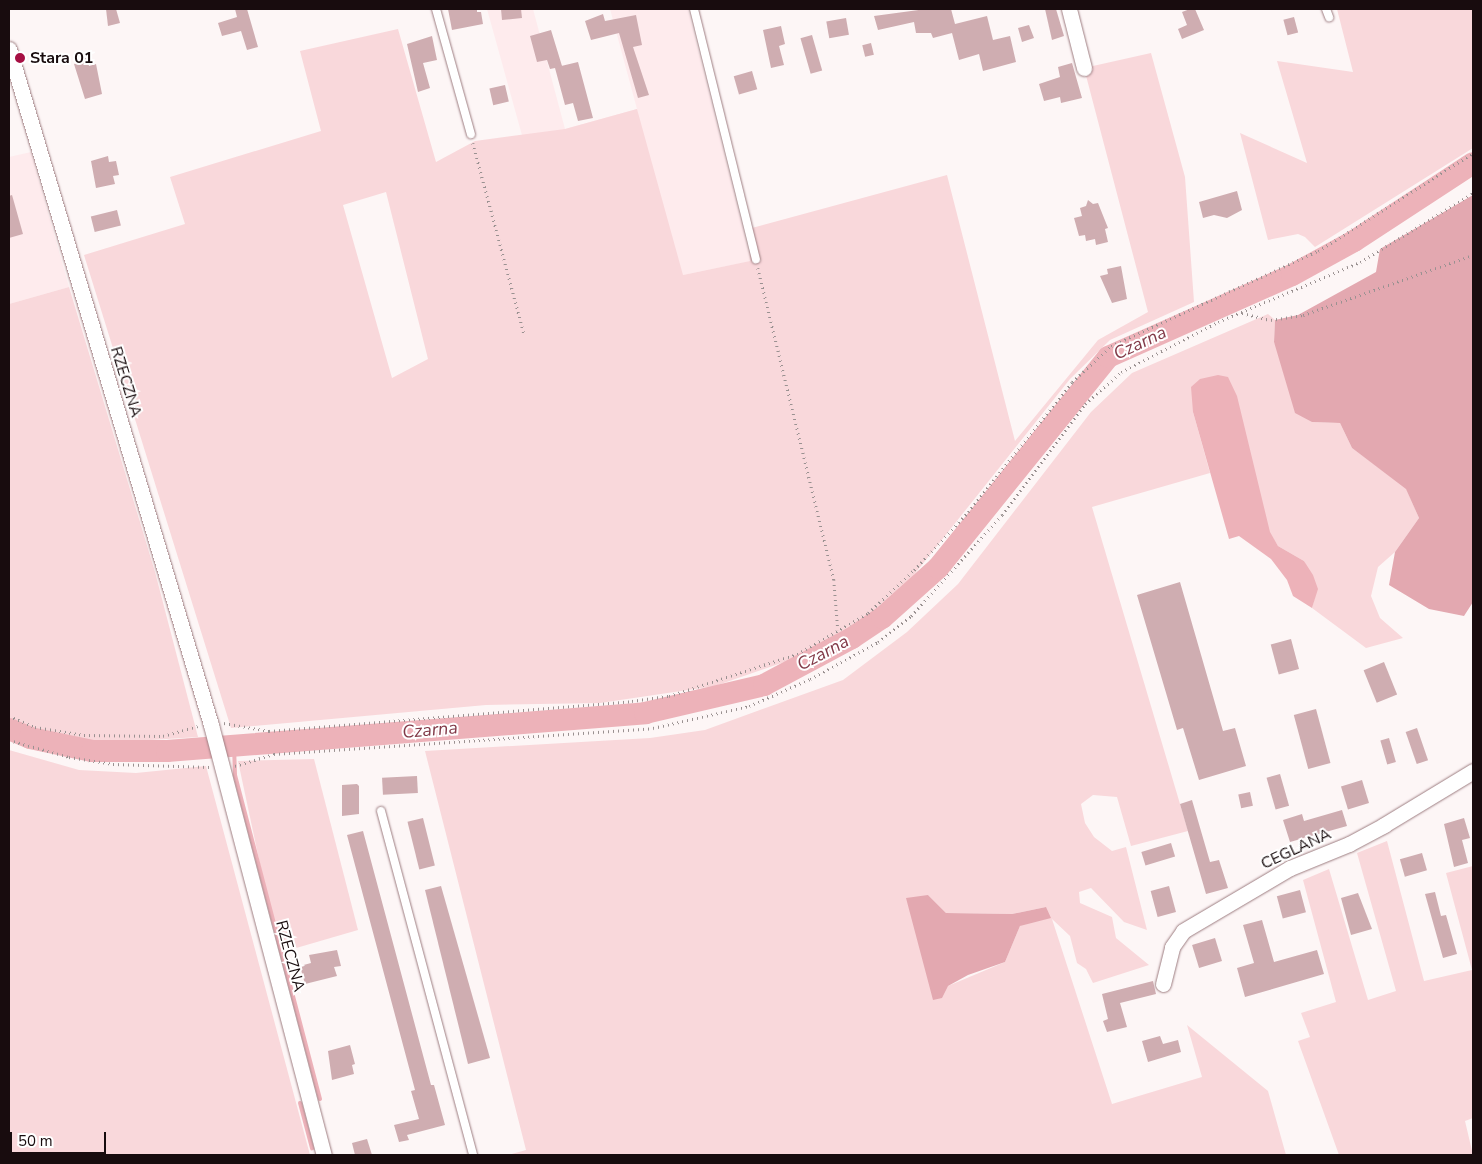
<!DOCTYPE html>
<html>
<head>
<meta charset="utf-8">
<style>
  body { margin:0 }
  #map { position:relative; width:1482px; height:1164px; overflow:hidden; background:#fdf6f6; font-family:"Nunito Sans",sans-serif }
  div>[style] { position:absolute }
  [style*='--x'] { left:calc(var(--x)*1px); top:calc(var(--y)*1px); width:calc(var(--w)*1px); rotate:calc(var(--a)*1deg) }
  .built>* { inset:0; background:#feebed }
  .green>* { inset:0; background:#f9d8db }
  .forest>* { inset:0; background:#e3a8b0 }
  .water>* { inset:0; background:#edb2b9 }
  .stream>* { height:4px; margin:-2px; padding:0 2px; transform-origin:2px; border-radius:2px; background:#edb2b9 }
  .river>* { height:22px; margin:-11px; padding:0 11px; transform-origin:11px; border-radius:11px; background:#edb2b9 }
  .building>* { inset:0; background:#cfadb1; transform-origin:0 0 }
  .path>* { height:2.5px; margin-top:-1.25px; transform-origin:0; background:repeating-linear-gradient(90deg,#9a9191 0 1px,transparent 0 5px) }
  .roads { filter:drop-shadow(0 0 1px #9d7d81) drop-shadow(0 0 1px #9d7d81) }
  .service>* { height:8px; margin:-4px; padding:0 4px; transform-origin:4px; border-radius:4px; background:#fff }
  .minor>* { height:15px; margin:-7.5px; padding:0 7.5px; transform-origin:7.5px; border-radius:7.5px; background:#fff }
  .dots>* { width:14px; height:14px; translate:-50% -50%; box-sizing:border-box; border:2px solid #fff; border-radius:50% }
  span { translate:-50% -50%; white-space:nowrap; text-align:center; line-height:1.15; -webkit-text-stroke:4px #fff; paint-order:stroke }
  .poi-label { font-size:16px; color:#180c0e; font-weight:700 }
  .left { translate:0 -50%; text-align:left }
  .street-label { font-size:16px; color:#180c0e }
  .water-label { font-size:18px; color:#813947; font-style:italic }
  .frame { position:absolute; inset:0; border:10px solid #180c0e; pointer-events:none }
  .scale { position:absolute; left:10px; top:1132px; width:96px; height:22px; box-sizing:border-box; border:2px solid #180c0e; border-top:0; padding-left:6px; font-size:15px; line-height:18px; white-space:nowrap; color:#180c0e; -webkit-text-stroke:4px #fff; paint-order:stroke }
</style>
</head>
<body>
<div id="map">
  <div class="built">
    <i style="clip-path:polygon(487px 9px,533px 9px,565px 129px,637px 109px,610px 9px,688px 9px,751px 261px,683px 275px,603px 428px)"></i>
    <i style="clip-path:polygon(31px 152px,69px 287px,9px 304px,9px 157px)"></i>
  </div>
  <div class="green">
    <i style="clip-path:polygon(1337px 9px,1473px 9px,1473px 148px,1315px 247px,1305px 237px,1298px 234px,1268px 240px,1240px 133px,1307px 163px,1277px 61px,1353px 72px)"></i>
    <i style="clip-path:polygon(evenodd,398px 29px,436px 162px,475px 141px,565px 129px,637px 109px,683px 275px,750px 261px,748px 229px,947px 175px,1015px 441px,1098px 340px,1148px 312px,1084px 68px,1151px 53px,1185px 177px,1194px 302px,1110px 340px,1070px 379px,913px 576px,857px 625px,793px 659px,715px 686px,600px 703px,486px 705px,231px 728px,84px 255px,185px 224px,170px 177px,321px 131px,300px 51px,398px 29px,386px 192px,428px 359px,392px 378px,343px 205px,386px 192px)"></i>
    <i style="clip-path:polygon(69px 287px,155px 572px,198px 737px,105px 743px,35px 730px,9px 720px,9px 304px)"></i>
    <i style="clip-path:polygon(evenodd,1268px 314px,1275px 320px,1274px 342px,1312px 422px,1340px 423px,1352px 448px,1406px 488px,1419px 518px,1395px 552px,1378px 567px,1371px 596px,1380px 618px,1403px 638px,1366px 648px,1312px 608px,1317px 589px,1304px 561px,1278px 546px,1193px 412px,1210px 473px,1092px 507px,1188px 831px,1131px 846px,1117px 797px,1093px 795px,1081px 804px,1085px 823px,1094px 837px,1112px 851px,1126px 847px,1147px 930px,1124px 922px,1091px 888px,1079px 892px,1080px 903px,1112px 917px,1116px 938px,1149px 965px,1093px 983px,1086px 969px,1077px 963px,1070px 936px,1052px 919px,1112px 1104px,1202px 1077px,1187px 1025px,1268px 1091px,1286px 1155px,508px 1155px,526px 1150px,425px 751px,650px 738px,705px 730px,843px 680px,907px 632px,958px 584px,1091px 412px,1132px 373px,1268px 314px,928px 895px,946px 913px,1012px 914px,1046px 907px,1020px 926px,1005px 962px,948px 986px,928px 895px)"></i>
    <i style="clip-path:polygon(9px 750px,79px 770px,136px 773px,206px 766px,310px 1155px,9px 1155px)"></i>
    <i style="clip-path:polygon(314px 759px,358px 930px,279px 953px,238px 761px)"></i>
    <i style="clip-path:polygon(1387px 841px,1424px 981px,1472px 970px,1446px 873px,1473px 866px,1473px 1118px,1465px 1121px,1473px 1155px,1339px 1155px,1298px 1041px,1310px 1037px,1301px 1013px,1336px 1002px,1303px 880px,1329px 869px,1368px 1000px,1396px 991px,1357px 853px)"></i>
  </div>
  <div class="forest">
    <i style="clip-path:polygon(1473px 195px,1473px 602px,1464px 616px,1429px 609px,1389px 585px,1395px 552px,1419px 518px,1406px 489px,1352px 448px,1340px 423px,1312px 422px,1295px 413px,1274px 342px,1275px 320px,1298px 315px,1376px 272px,1380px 249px)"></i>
    <i style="clip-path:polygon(928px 895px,946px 913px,1012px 914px,1046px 907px,1051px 918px,1020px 926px,1005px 962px,968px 975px,948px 986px,942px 998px,933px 1000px,906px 898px)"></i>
  </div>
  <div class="water">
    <i style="clip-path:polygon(1218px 375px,1228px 377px,1237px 396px,1270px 532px,1278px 546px,1304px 561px,1313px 575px,1318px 589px,1312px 608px,1293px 596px,1287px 580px,1271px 559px,1239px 536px,1229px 539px,1193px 412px,1191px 387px,1200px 379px)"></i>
  </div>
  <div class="stream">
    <i style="--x:234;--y:746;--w:29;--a:88"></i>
    <i style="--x:235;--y:775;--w:335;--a:75.3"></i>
    <i style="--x:300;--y:1103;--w:47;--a:75.1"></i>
  </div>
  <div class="river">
    <i style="--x:9;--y:729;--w:23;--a:23"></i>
    <i style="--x:30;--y:738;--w:63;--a:11.8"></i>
    <i style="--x:92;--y:751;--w:75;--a:0"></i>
    <i style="--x:167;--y:751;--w:480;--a:-4.5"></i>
    <i style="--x:645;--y:713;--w:122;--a:-13.2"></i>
    <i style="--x:764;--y:685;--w:100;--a:-28.1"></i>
    <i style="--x:852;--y:638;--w:36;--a:-34"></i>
    <i style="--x:882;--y:618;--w:75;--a:-41.8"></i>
    <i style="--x:938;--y:568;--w:271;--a:-51.1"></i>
    <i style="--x:1108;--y:357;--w:201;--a:-24"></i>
    <i style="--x:1292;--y:275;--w:71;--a:-28.7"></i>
    <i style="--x:1354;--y:241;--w:142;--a:-33.2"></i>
  </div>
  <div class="building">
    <i style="clip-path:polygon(106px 9px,116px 9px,120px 23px,108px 26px)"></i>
    <i style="clip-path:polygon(235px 9px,247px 9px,258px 47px,247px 50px,241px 31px,222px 36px,218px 23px,237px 17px)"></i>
    <i style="clip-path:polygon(448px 9px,477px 9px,477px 12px,481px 12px,483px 24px,452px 30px)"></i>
    <i style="clip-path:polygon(501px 9px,521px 9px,522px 18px,502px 20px)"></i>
    <i style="clip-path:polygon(926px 9px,951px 9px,955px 24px,987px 16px,993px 40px,1010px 36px,1016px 62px,983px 71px,979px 54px,959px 60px,952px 33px,933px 38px,931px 33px,916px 33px,914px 22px,878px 30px,874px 16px)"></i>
    <i style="clip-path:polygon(1045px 9px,1056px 9px,1064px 36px,1052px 40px)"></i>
    <i style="clip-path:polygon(1190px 9px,1195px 9px,1204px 30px,1182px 39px,1178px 29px,1187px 25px,1182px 12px)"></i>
    <i style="clip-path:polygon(603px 14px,605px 21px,636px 15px,642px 45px,633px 47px,649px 95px,638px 98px,619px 33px,591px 40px,585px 21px)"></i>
    <i style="left:1294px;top:17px;width:16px;height:11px;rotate:75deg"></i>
    <i style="left:846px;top:18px;width:17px;height:20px;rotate:80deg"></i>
    <i style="clip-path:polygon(1029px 25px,1034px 38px,1022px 42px,1018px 28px)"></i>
    <i style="clip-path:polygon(781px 26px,785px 44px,779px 46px,784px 65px,771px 68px,763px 30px)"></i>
    <i style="clip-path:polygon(551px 30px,562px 66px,557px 67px,578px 62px,593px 118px,578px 121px,573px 103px,565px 105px,555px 68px,550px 69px,547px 60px,537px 62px,530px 36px)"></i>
    <i style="left:812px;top:35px;width:37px;height:12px;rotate:74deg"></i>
    <i style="clip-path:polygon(432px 36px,437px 60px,423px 63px,430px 88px,418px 92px,407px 44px)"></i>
    <i style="left:871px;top:43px;width:12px;height:9px;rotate:76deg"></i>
    <i style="clip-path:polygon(86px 54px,89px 66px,96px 64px,102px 94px,85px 99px,74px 64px,80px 62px)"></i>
    <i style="clip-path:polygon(1072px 63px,1082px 98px,1061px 103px,1060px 97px,1044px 101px,1039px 84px,1060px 77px,1058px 67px)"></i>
    <i style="left:752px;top:71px;width:19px;height:19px;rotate:74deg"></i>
    <i style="left:505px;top:85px;width:17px;height:16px;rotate:77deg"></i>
    <i style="clip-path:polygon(108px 156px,109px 162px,116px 161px,119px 175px,113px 176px,115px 184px,96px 188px,91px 161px)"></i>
    <i style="clip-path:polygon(1237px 191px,1242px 210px,1227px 218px,1214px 215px,1203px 218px,1199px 202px)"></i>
    <i style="clip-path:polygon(12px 195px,23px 234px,9px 238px,9px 196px)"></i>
    <i style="clip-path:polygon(1088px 200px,1093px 204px,1098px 203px,1108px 228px,1105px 229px,1108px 242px,1096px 245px,1095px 239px,1086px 241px,1085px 235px,1079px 236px,1074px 218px,1082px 216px,1080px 208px,1086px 206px)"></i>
    <i style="left:117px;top:210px;width:16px;height:27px;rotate:76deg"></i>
    <i style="clip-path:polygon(1121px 266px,1127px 299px,1112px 303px,1100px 276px,1108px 274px,1107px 269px)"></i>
    <i style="clip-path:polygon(1180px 582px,1223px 731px,1235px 728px,1246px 766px,1199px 780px,1183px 728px,1177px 730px,1137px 595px)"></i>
    <i style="left:1291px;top:639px;width:31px;height:21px;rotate:75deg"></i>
    <i style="left:1384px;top:662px;width:35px;height:22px;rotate:68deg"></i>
    <i style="left:1316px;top:709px;width:56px;height:23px;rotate:75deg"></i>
    <i style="left:1417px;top:728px;width:34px;height:12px;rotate:71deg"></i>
    <i style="left:1389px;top:738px;width:25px;height:9px;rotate:74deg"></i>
    <i style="left:1280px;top:774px;width:33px;height:14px;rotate:74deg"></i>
    <i style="left:417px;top:776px;width:17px;height:35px;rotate:87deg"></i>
    <i style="left:1362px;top:780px;width:24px;height:22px;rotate:73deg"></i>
    <i style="clip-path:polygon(357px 784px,359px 786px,359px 814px,342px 816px,342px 785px)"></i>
    <i style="left:1250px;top:792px;width:14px;height:12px;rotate:78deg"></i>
    <i style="clip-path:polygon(1192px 800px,1210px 862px,1219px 860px,1228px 888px,1206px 894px,1180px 804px)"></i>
    <i style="clip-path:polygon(1342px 810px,1347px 826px,1290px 842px,1283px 820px,1302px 814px,1304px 821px)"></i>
    <i style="left:423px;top:818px;width:49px;height:16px;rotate:76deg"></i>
    <i style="clip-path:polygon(1464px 818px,1470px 838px,1462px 840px,1468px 863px,1454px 867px,1444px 824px)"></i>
    <i style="clip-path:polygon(363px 831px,431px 1085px,434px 1085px,445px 1125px,407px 1135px,409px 1140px,399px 1142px,394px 1125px,419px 1119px,411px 1091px,415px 1090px,347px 835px)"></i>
    <i style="left:1171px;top:843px;width:14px;height:31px;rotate:73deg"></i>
    <i style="left:1422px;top:853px;width:18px;height:23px;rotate:74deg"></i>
    <i style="clip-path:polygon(441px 886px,490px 1058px,468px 1064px,425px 890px)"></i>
    <i style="left:1169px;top:886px;width:27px;height:19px;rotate:75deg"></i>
    <i style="left:1300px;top:890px;width:23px;height:24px;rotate:75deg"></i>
    <i style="clip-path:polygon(1435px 892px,1441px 916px,1446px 915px,1457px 954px,1443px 958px,1425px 894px)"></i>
    <i style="clip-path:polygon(1358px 893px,1372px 929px,1351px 935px,1341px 898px)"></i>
    <i style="clip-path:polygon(1262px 920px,1274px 962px,1317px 950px,1324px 974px,1245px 997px,1237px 968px,1254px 963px,1243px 925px)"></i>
    <i style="left:1215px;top:938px;width:24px;height:24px;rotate:73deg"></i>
    <i style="clip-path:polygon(337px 950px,341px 966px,334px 967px,337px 976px,305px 984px,300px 966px,311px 963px,309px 955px)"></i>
    <i style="clip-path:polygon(1153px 981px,1156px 994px,1120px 1003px,1127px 1027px,1107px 1032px,1103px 1021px,1108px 1019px,1102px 994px)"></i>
    <i style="clip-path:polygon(1160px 1036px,1163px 1044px,1178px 1040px,1181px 1052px,1148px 1062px,1142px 1041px)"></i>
    <i style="clip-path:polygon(350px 1045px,355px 1064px,352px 1065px,354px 1074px,332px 1080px,328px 1051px)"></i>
    <i style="clip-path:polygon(367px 1139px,372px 1155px,355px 1155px,352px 1143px)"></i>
  </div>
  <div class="path">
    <i style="--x:473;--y:143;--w:198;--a:75"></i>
    <i style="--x:758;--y:268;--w:321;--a:76.3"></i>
    <i style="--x:834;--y:580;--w:50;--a:85.4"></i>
    <i style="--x:1242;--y:313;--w:30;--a:14"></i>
    <i style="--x:1271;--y:320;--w:32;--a:-9"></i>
    <i style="--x:1303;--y:315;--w:180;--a:-19.4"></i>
    <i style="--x:9;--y:716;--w:28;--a:23"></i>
    <i style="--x:35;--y:727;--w:50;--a:9.3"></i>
    <i style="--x:84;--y:735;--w:79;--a:0.7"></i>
    <i style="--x:163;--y:736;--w:36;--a:-16"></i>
    <i style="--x:224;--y:723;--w:46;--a:10.1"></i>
    <i style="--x:269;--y:731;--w:364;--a:-4.7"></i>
    <i style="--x:632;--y:701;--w:37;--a:-8"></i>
    <i style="--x:669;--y:696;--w:135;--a:-18.2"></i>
    <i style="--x:797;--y:654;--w:82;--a:-30"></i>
    <i style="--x:868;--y:613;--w:63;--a:-43.1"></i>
    <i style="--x:914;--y:570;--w:79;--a:-47"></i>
    <i style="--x:968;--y:512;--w:166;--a:-51.3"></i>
    <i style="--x:1072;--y:382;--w:53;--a:-42.7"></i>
    <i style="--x:1111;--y:346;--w:228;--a:-24.7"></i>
    <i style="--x:1318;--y:251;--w:183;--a:-32.3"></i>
    <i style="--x:9;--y:740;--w:62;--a:15.8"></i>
    <i style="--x:69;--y:757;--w:45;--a:9"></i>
    <i style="--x:113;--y:764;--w:96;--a:1.8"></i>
    <i style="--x:235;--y:766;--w:41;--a:-17.1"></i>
    <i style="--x:274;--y:754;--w:380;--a:-3.9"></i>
    <i style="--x:653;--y:728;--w:98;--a:-12.9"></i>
    <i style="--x:749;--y:706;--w:67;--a:-23.9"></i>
    <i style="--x:810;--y:679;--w:77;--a:-28.6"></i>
    <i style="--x:878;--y:642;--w:42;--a:-38.2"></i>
    <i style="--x:911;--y:616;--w:136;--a:-48"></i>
    <i style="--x:1002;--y:515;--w:139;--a:-53.2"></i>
    <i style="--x:1085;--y:404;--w:48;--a:-41.6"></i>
    <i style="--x:1121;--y:372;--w:109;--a:-27.3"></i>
    <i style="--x:1218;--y:322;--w:154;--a:-22.9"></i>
    <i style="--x:1360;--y:262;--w:132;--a:-31.4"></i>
  </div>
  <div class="roads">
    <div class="service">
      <i style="--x:436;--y:9;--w:130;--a:74.4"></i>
      <i style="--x:694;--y:9;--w:258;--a:76.1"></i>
      <i style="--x:1326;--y:9;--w:9;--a:69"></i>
      <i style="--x:381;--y:811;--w:356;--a:75"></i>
    </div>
    <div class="minor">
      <i style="--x:1069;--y:9;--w:61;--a:75.7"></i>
      <i style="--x:9;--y:49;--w:706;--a:73.36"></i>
      <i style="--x:211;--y:725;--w:445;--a:75.3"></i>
      <i style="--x:1163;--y:984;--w:38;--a:-76"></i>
      <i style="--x:1172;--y:947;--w:19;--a:-55"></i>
      <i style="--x:1183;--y:931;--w:124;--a:-30.5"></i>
      <i style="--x:1290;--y:868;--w:64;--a:-22.1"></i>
      <i style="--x:1349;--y:844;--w:40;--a:-28"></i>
      <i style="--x:1384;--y:825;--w:104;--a:-31.2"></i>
    </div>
  </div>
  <div class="dots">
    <i style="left:20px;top:58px;background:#a60f43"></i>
  </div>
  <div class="poi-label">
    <span class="left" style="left:30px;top:58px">Stara 01</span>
  </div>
  <div class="street-label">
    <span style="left:126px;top:382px;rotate:73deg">RZECZNA</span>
    <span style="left:1296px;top:849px;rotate:-25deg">CEGLANA</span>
    <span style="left:290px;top:956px;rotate:75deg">RZECZNA</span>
  </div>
  <div class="water-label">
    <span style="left:1140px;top:343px;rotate:-25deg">Czarna</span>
    <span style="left:823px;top:653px;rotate:-28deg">Czarna</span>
    <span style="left:430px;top:730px;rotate:-5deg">Czarna</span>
  </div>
  <div class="frame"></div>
  <div class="scale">50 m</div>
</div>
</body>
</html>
